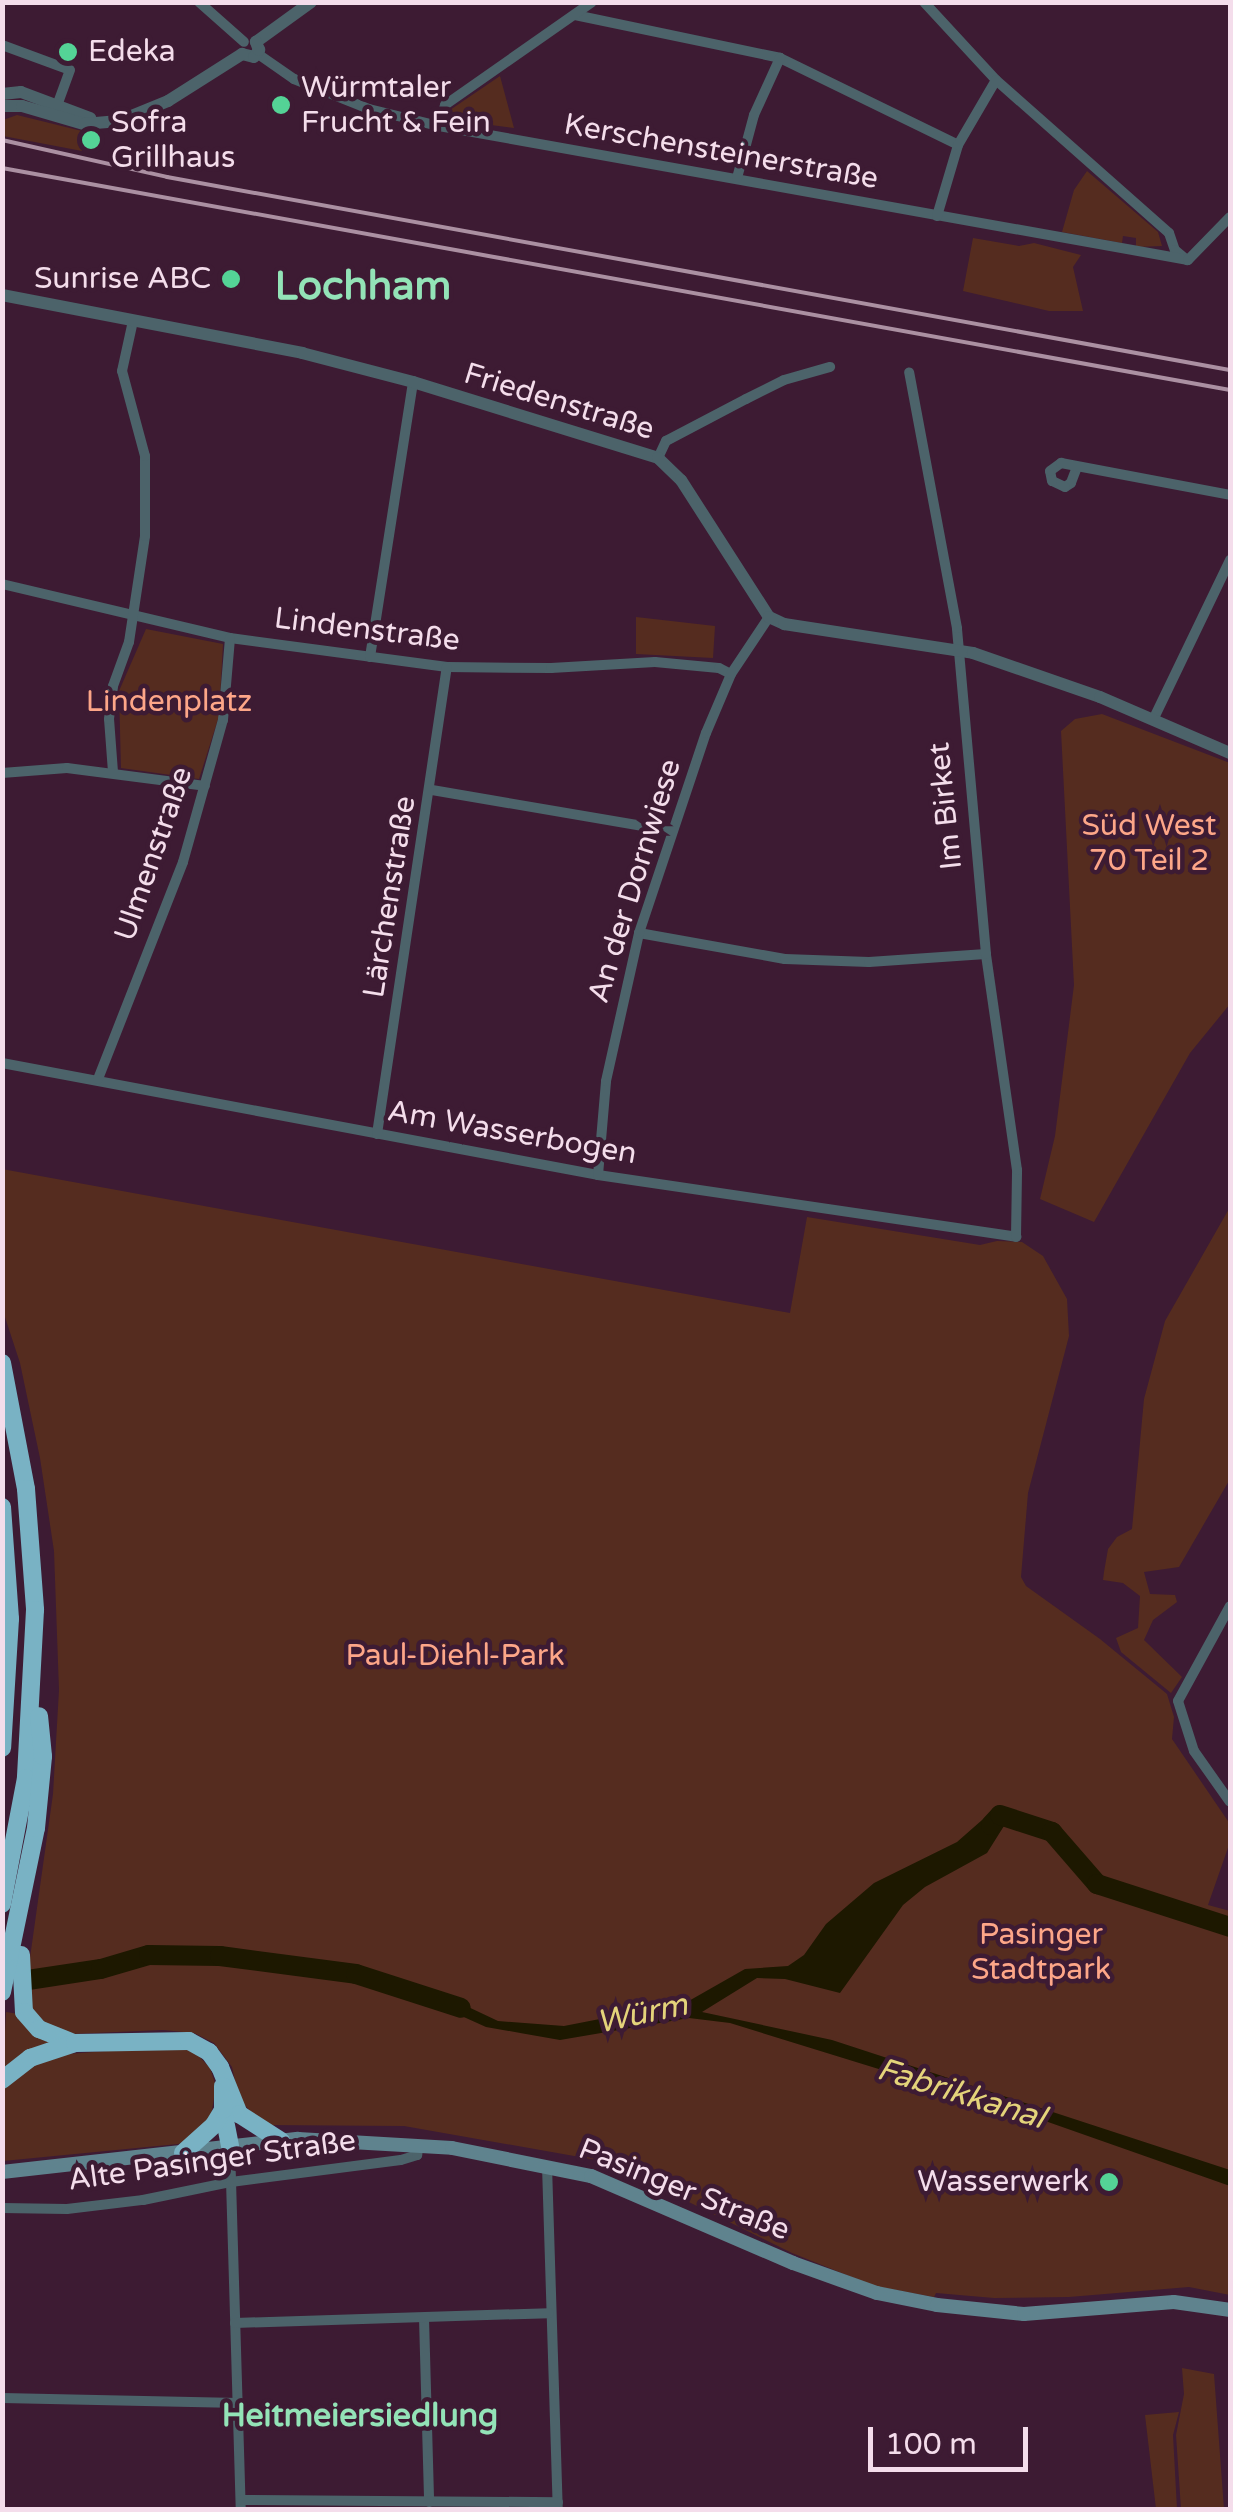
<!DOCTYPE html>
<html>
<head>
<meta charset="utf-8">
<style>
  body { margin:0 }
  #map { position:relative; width:1233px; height:2512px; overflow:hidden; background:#3d1b33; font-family:"Varela Round",sans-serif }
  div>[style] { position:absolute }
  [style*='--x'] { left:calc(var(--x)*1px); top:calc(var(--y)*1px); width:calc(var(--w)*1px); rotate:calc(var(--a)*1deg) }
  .green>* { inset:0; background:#552c1f }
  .water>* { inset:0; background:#1d1800 }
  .river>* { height:20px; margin:-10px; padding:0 10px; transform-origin:10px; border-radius:10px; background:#1d1800 }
  .minor>* { height:10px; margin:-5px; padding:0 5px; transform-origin:5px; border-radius:5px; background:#4c636a }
  .tertiary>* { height:12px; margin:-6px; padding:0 6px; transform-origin:6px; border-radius:6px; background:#4c636a }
  .secondary>* { height:14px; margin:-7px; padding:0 7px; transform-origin:7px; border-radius:7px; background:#5f838e }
  .motorway>* { height:18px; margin:-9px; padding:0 9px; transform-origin:9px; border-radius:9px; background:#79b2c4 }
  .rail>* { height:4px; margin:-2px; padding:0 2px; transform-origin:2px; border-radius:2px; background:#ab90a2 }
  .dots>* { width:28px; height:28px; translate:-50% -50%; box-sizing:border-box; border:5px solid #3d1b33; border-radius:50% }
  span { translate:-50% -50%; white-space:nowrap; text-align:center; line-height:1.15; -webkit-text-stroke:9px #3d1b33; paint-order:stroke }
  .poi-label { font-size:30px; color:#f4ddeb }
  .left { translate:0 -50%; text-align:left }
  .right { translate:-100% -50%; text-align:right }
  .street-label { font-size:30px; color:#f4ddeb }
  .park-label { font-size:30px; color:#fda688 }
  .water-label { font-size:32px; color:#e4d37a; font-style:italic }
  .neighbourhood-label { font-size:32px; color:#93e3b7; font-weight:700 }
  .district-label { font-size:40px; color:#93e3b7; font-weight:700 }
  .frame { position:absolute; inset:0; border:5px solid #f4ddeb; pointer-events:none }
  .scale { position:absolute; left:868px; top:2427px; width:160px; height:45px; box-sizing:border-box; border:5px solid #f4ddeb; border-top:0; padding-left:12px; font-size:30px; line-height:35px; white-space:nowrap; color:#f4ddeb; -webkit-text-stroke:8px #3d1b33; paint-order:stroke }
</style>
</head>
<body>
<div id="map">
  <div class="green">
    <i style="clip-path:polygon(500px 76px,514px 128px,453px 120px,450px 110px)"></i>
    <i style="clip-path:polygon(17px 115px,86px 132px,82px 151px,3px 136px,3px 120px)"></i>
    <i style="clip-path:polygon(1087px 171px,1158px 232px,1162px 246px,1136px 247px,1136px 238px,1123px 236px,1122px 243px,1062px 232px,1074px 190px)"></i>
    <i style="clip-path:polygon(973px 238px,1019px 246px,1034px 243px,1081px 255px,1073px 267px,1083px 311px,1049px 311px,963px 291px)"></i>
    <i style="clip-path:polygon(636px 617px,715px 626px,713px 658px,636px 654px)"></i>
    <i style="clip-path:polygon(146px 629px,223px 644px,219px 716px,199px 779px,121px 768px,119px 691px)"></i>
    <i style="clip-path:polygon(1102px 714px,1230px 763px,1230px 1004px,1190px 1053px,1094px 1222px,1040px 1199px,1055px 1136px,1074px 985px,1061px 731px,1075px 719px)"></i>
    <i style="clip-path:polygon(2px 1169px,790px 1313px,807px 1217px,980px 1245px,997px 1241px,1022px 1242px,1043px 1256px,1067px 1299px,1069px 1336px,1028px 1493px,1021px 1577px,1026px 1586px,1100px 1639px,1167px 1694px,1174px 1717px,1172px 1739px,1230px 1824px,1230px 1842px,1208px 1905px,1230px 1911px,1230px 2295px,1189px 2287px,1069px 2297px,994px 2298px,936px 2293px,934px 2297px,874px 2286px,792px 2253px,608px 2162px,404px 2126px,263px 2125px,239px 2099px,232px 2067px,214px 2043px,194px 2033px,163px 2030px,71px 2034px,50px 2029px,30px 2007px,27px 1979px,53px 1794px,59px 1690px,54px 1551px,40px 1458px,20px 1363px,3px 1311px)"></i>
    <i style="clip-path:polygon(1230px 1207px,1230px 1479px,1179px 1567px,1144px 1572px,1150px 1594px,1175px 1595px,1177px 1602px,1153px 1620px,1144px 1640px,1182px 1677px,1171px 1693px,1121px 1652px,1116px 1638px,1138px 1628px,1140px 1596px,1123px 1583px,1103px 1580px,1104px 1572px,1108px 1549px,1117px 1537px,1132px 1529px,1144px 1399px,1165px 1321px)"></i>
    <i style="clip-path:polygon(6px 2012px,19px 2014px,50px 2042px,3px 2071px)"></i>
    <i style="clip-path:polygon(174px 2046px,195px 2052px,210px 2068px,216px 2086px,210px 2122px,196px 2137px,178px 2144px,3px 2161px,3px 2090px,14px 2076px,54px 2055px)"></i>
    <i style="clip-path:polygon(1182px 2368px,1214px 2374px,1224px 2509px,1181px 2509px,1176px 2435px,1184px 2394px)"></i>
    <i style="clip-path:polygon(1179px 2412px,1173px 2435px,1177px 2509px,1156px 2509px,1145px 2415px)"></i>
  </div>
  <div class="water">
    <i style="clip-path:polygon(998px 1806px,1014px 1810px,987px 1853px,925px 1887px,903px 1905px,840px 1993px,785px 1979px,757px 1978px,702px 2012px,832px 2040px,1230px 2170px,1230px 2186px,1031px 2116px,730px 2023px,689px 2018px,560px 2040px,486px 2027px,446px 2009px,440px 1998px,445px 1996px,498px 2021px,564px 2026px,687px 2002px,745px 1969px,788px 1966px,804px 1955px,826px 1924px,874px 1883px,957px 1842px)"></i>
  </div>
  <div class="river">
    <i style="--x:991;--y:1825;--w:13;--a:-48"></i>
    <i style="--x:1000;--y:1815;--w:55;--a:18.1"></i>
    <i style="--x:1052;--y:1832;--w:69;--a:49.1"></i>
    <i style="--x:1097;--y:1884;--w:140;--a:17.9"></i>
    <i style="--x:28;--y:1980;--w:74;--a:-8.6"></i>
    <i style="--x:101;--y:1969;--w:50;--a:-16.3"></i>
    <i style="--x:149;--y:1955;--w:71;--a:0.8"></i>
    <i style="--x:220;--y:1956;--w:137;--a:7.5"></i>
    <i style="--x:356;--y:1974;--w:110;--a:17.9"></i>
  </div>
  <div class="minor">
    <i style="--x:199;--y:2;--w:60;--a:41.6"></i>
    <i style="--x:924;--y:2;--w:106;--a:47.3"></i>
    <i style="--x:996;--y:80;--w:231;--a:41.5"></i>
    <i style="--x:1169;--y:233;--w:18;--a:71"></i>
    <i style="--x:1175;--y:250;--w:16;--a:40"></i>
    <i style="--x:575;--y:15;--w:209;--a:11.8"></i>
    <i style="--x:780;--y:58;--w:198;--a:26"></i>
    <i style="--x:2;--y:45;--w:72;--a:20.2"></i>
    <i style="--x:70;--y:70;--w:37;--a:110"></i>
    <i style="--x:258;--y:54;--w:44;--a:34.8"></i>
    <i style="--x:294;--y:79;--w:81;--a:21.8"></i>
    <i style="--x:369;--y:109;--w:72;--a:13.7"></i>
    <i style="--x:439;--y:126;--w:761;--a:10.14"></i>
    <i style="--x:439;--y:126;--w:22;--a:-74"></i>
    <i style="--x:445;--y:105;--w:179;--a:-35"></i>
    <i style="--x:737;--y:178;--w:65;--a:-74.9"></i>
    <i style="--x:754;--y:115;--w:63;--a:-65.5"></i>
    <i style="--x:937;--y:216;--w:74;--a:-73.5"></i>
    <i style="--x:958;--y:145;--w:75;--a:-59.7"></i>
    <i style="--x:1188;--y:260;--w:60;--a:-45.7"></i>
    <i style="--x:658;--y:458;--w:19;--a:-65"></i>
    <i style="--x:666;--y:441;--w:90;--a:-27.7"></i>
    <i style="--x:746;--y:399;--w:42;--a:-26.6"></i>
    <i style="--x:784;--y:380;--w:48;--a:-15.8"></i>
    <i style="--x:1077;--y:467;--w:17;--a:111"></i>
    <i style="--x:1071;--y:483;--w:7;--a:146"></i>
    <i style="--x:1065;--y:487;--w:14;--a:-155"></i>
    <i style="--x:1052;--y:481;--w:10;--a:-101"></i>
    <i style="--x:1050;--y:471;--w:14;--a:-36"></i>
    <i style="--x:1061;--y:463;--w:172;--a:10.7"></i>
    <i style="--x:2;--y:584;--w:234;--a:13.3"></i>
    <i style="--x:230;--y:638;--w:219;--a:7.6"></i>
    <i style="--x:447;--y:667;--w:104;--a:0.6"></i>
    <i style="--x:551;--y:668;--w:104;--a:-3.3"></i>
    <i style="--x:655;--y:662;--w:64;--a:5.4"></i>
    <i style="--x:719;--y:668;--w:13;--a:27"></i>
    <i style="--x:370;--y:657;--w:278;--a:-81.1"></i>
    <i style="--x:1153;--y:720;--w:178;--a:-64.3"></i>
    <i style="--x:113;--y:772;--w:53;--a:-94.3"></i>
    <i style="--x:109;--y:719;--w:33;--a:-83"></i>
    <i style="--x:113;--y:686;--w:47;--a:-70"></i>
    <i style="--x:129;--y:642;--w:107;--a:-81.4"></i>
    <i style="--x:145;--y:536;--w:80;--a:-90"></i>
    <i style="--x:145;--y:456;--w:88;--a:-105.1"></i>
    <i style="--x:122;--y:371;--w:51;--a:-77.6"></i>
    <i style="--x:2;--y:773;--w:65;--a:-4.4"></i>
    <i style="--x:67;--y:768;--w:139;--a:7.4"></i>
    <i style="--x:432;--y:790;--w:242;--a:9.7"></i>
    <i style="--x:639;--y:933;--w:148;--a:10.1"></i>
    <i style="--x:785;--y:959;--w:84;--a:2"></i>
    <i style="--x:869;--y:962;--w:117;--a:-3.9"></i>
    <i style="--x:2;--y:1063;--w:606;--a:10.64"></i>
    <i style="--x:598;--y:1175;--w:423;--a:8.4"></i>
    <i style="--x:1016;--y:1237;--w:67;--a:-89.1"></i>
    <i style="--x:1017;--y:1170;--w:218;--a:-98.2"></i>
    <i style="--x:986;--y:954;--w:327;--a:-95.1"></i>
    <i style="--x:957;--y:628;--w:260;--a:-100.6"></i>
    <i style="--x:98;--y:1079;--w:233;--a:-68.6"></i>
    <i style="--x:183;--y:862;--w:148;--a:-74.3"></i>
    <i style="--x:223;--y:720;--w:82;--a:-85.1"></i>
    <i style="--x:377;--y:1134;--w:472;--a:-81.5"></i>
    <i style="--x:598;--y:1175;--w:94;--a:-85.1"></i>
    <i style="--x:606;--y:1081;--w:152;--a:-77.4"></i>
    <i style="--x:639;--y:933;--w:211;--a:-71.5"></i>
    <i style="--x:706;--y:733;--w:64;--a:-67"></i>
    <i style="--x:731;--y:674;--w:69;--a:-56.3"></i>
    <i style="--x:1230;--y:1606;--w:108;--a:118.7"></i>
    <i style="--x:1178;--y:1701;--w:52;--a:72.3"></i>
    <i style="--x:1194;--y:1751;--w:62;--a:54.8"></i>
    <i style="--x:230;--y:2147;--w:363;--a:88.3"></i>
    <i style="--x:547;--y:2166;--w:344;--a:88.2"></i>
    <i style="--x:2;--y:2208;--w:65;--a:0.9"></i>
    <i style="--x:67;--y:2209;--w:77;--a:-6.8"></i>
    <i style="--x:143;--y:2200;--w:90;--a:-11.6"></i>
    <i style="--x:231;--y:2182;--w:171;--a:-7.4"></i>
    <i style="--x:401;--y:2160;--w:17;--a:-17"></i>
    <i style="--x:417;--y:2155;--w:10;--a:-79"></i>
    <i style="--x:424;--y:2318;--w:184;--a:88.4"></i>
    <i style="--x:235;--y:2323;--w:314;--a:-1.8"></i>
    <i style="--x:2;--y:2398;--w:237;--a:1.2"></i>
    <i style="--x:241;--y:2500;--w:317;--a:0.4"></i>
  </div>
  <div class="tertiary">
    <i style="--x:256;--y:42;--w:68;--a:-36"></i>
    <i style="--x:242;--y:54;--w:12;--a:14"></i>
    <i style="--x:254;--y:57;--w:9;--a:-54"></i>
    <i style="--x:259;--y:50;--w:9;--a:-111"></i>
    <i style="--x:2;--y:94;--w:19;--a:-6"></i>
    <i style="--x:21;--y:92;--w:74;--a:20.6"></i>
    <i style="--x:2;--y:106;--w:20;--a:0"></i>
    <i style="--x:22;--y:106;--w:65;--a:16.2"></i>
    <i style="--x:84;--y:124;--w:35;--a:-5"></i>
    <i style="--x:119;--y:121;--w:53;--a:-22.2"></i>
    <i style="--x:168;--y:101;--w:88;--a:-32.4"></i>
    <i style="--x:2;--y:295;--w:306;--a:10.9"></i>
    <i style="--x:302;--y:353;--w:115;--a:14.6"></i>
    <i style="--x:413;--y:382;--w:257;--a:17.2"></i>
    <i style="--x:658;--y:458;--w:32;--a:44"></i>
    <i style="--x:681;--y:480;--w:163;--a:57.3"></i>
    <i style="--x:769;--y:617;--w:17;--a:25"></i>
    <i style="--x:784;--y:624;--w:191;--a:8.7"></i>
    <i style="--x:973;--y:653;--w:134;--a:19.1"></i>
    <i style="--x:1100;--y:697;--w:142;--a:23.3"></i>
  </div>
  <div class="secondary">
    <i style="--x:2;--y:2172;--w:298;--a:-6.4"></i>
    <i style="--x:298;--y:2139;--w:154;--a:3.3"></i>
    <i style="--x:452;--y:2148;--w:142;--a:11.4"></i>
    <i style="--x:591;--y:2176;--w:220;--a:23.3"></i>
    <i style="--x:793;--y:2263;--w:89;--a:19.7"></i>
    <i style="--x:877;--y:2293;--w:61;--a:11.3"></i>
    <i style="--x:937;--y:2305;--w:87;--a:5.9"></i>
    <i style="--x:1024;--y:2314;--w:150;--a:-4.6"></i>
    <i style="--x:1174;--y:2302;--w:57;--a:8.1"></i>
  </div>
  <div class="motorway">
    <i style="--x:2;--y:1363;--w:128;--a:79.2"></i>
    <i style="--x:26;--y:1489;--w:121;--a:85.7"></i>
    <i style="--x:35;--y:1610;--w:168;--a:93.1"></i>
    <i style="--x:26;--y:1778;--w:128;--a:100.8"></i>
    <i style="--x:2;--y:1507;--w:112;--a:85.9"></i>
    <i style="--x:10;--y:1619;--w:129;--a:93.5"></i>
    <i style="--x:21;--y:1955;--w:57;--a:87"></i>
    <i style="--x:24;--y:2012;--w:23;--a:49"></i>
    <i style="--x:39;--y:2029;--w:38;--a:22"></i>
    <i style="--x:2;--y:1992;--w:167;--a:-78.3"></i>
    <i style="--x:36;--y:1828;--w:72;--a:-84.4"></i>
    <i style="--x:43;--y:1756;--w:40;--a:-95.7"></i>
    <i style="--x:2;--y:2080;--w:36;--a:-38"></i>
    <i style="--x:30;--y:2058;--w:47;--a:-18.4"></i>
    <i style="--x:75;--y:2043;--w:114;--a:-1"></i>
    <i style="--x:189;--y:2041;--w:23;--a:29"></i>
    <i style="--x:209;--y:2052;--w:19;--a:54"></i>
    <i style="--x:220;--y:2067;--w:51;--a:68"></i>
    <i style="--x:239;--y:2114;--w:50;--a:32.7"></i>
    <i style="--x:223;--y:2110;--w:38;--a:79"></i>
    <i style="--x:183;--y:2153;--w:42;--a:-42.1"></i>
    <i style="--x:214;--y:2125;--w:17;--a:-59"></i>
    <i style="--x:223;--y:2110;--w:24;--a:-90"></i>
  </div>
  <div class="rail">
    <i style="--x:2;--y:140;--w:169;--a:12.6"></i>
    <i style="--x:167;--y:177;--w:1080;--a:10.29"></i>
    <i style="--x:2;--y:168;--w:1248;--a:10.25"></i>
  </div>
  <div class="dots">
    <i style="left:68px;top:52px;background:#54d396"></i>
    <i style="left:281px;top:105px;background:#54d396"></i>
    <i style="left:91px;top:140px;background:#54d396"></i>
    <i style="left:231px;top:279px;background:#54d396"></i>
    <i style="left:1109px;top:2182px;background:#54d396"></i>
  </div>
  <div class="poi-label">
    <span class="left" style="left:88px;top:52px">Edeka</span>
    <span class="left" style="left:301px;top:105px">Würmtaler<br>Frucht &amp; Fein</span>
    <span class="left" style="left:111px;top:140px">Sofra<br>Grillhaus</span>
    <span class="right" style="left:211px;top:279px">Sunrise ABC</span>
    <span class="right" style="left:1089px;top:2182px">Wasserwerk</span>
  </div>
  <div class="street-label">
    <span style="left:721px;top:152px;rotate:10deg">Kerschensteinerstraße</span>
    <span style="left:559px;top:402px;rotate:17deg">Friedenstraße</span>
    <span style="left:367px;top:630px;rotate:7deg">Lindenstraße</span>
    <span style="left:946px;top:806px;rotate:-96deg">Im Birket</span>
    <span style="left:154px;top:854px;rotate:-71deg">Ulmenstraße</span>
    <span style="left:635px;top:881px;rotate:-73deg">An der Dornwiese</span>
    <span style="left:390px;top:897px;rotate:-81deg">Lärchenstraße</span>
    <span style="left:512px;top:1133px;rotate:10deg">Am Wasserbogen</span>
    <span style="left:212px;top:2161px;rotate:-8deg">Alte Pasinger Straße</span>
    <span style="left:684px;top:2190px;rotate:22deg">Pasinger Straße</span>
  </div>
  <div class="park-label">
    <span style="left:169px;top:702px">Lindenplatz</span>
    <span style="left:1149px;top:843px">Süd West<br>70 Teil 2</span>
    <span style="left:455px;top:1656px">Paul-Diehl-Park</span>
    <span style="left:1041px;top:1952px">Pasinger<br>Stadtpark</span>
  </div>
  <div class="water-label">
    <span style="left:642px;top:2014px;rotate:-12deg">Würm</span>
    <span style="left:961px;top:2094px;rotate:17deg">Fabrikkanal</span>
  </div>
  <div class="neighbourhood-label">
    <span style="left:360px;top:2416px">Heitmeiersiedlung</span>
  </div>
  <div class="district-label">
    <span style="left:363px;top:286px">Lochham</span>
  </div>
  <div class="frame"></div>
  <div class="scale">100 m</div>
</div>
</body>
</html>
